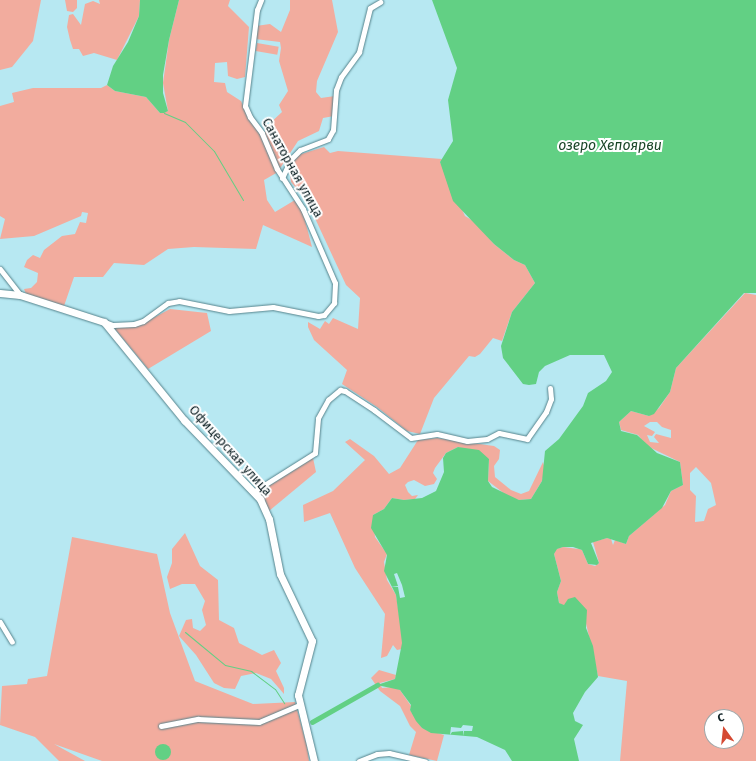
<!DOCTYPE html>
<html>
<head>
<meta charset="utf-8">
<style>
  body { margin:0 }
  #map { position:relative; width:756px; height:761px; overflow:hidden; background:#b7e8f2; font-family:"Fira Sans",sans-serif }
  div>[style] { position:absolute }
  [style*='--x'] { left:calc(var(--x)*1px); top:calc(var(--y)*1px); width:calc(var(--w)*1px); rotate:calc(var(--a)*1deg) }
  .green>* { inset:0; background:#f2ac9e; transform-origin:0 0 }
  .water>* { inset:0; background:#62d084 }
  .round { border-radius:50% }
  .pier>* { inset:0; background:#b7e8f2 }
  .stream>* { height:1px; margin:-0.5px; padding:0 0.5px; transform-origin:0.5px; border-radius:0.5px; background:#62d084 }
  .canal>* { height:4.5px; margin:-2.25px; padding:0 2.25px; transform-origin:2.25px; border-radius:2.25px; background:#62d084 }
  .roads { filter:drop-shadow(0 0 1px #55838c) drop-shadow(0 0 1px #55838c) }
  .street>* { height:5px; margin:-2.5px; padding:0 2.5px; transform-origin:2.5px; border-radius:2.5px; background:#fff }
  .secondary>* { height:7px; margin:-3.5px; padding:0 3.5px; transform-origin:3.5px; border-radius:3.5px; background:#fff }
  span { translate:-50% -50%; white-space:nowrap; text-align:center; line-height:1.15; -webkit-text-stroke:4px #fff; paint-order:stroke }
  .street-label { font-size:13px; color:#102327 }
  .water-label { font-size:14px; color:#1a4628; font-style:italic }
  .north { position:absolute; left:704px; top:709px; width:40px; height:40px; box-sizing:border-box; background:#fff; border:1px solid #9fa7a9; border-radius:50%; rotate:345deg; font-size:11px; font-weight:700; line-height:16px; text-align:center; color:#102327 }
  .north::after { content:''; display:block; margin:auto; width:14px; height:18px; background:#d54933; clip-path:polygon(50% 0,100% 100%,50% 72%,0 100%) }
</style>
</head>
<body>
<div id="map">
  <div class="green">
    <i style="clip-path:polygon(0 0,41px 0,33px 41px,12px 67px,0 70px)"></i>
    <i style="clip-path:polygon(65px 0,77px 0,77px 8px,73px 12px,67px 11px)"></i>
    <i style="clip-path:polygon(99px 0,140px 0,139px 16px,117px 60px,94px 53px,83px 56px,79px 49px,73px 49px,70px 40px,67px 27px,69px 15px,73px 14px,81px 25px,85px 4px,93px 1px,100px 4px)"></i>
    <i style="clip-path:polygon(179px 0,230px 0,228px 6px,249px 27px,245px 77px,237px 79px,228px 76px,227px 62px,215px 63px,214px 82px,225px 83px,227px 92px,241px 101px,251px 122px,259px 129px,278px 172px,264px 180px,267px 200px,275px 212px,295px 200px,302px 209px,312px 247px,263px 225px,256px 249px,194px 247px,168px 249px,144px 265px,114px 263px,103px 277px,74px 277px,64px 306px,26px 294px,24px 289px,31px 288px,37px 282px,38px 273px,24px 267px,27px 260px,33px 255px,40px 258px,44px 250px,62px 236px,75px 234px,80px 222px,86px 223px,88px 213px,82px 212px,81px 216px,34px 236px,0 239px,5px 219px,0 216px,0 106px,14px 102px,12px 93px,33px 88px,101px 88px,107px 85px,115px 91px,146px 97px,160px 113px,168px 111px,163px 83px,169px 40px)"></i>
    <i style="clip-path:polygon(290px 0,332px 0,338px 32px,317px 81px,316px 92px,321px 98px,335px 96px,334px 116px,323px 118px,319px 131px,298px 141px,279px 170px,264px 135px,267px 126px,282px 112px,279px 105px,288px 91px,279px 61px,281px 48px,280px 42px,255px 39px,256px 26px,270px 24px,281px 32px,290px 10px)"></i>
    <i style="left:257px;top:43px;width:22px;height:8px;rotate:10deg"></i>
    <i style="clip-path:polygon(324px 147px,330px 153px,338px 151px,442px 159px,440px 162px,465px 216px,475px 222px,494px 244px,514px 260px,525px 265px,535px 283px,512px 312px,502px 341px,493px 338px,480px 354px,475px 357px,469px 356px,434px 398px,420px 434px,407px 431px,377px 407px,342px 384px,347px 370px,314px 340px,308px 327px,308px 322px,320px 329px,325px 321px,329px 324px,333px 318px,358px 329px,360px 298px,346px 285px,307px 201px,291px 182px,289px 166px,298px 155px)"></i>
    <i style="clip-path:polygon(evenodd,745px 293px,756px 295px,756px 761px,620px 761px,627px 681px,598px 676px,585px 619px,559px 603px,557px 592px,561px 581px,554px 554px,556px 549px,563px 547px,579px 549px,582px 550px,588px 564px,595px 566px,599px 563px,593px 542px,607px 538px,611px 539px,613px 545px,615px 540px,626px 544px,629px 536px,665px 505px,671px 491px,683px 485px,680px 462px,647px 446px,638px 435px,621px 430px,619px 422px,631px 411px,649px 416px,659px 408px,670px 392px,676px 368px,745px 293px,650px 422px,657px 422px,662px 427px,671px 430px,671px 438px,656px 434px,654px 437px,659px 443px,650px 442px,647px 435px,652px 436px,655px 432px,644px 426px,650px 422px,745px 293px,696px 467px,711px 483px,716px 505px,708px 509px,704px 521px,695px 522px,696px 496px,690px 490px,690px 473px,696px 467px,745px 293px,712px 717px,736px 717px,736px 741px,712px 741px,712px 717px)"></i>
    <i style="clip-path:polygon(170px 309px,207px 313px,211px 331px,148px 369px,114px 328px,140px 325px)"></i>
    <i style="clip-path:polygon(437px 438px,494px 446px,500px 450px,499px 459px,494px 466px,495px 477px,511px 490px,521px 494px,529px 491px,543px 462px,545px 469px,542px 481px,531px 499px,519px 500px,510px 498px,488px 481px,489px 459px,458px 447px,446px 453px,435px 468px,433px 473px,437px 479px,434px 484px,425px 486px,414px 480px,408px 482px,405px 485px,408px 492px,412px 496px,418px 495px,415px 499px,404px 500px,392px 498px,384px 509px,373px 515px,375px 537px,387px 554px,384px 562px,387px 580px,396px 595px,402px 634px,402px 649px,397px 650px,393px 645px,387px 656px,381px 658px,385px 614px,355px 568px,330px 513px,304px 522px,303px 505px,333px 491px,365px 460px,345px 442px,350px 439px,374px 456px,389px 474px,400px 468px,418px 440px)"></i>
    <i style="clip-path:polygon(313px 458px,316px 472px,269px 511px,259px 492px)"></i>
    <i style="clip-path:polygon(185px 533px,200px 566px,218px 580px,219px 620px,234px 628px,239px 643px,262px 655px,274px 650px,281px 663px,276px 671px,284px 688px,284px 694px,271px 679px,256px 673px,241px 676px,235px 689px,224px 688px,214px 683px,196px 655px,179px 636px,186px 620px,192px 619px,193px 628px,200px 631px,206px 625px,202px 610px,205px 601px,195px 584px,182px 584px,170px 589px,167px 577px,172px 563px,172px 549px)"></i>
    <i style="clip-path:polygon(72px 537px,157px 554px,170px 613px,195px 681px,253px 704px,295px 702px,307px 746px,309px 761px,102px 761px,54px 744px,85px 761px,59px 761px,35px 737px,0 725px,2px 686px,27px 684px,28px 679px,47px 676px)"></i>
    <i style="clip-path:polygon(379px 670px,396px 675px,395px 679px,380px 683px,382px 688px,394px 687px,400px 690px,411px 706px,410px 710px,422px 728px,444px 735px,437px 761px,409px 755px,416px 732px,410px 726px,400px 706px,380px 691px,371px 678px)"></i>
  </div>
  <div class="water">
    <i style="clip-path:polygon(140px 0,179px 0,169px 40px,163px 75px,163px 93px,168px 111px,164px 113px,160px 113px,146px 97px,115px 91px,107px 85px,113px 66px,128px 42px,139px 16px)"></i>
    <i style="clip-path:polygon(432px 0,756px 0,756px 293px,744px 293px,676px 368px,670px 392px,654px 414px,649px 416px,631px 411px,619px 422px,621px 431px,637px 435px,657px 453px,680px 462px,683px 485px,671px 491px,662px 508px,629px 536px,626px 544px,607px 538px,591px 543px,599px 563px,597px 565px,588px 564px,582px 550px,573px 547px,563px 547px,557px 549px,554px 554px,561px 581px,557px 592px,559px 603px,564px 605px,568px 599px,575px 597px,587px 610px,586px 628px,593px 646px,598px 677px,585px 692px,573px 713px,575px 721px,583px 725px,574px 739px,579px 761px,512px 761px,505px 750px,477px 737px,431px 733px,422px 728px,416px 721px,410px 710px,411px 705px,400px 690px,377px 685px,395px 679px,402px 643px,396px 595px,384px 571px,387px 555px,371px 528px,373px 515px,384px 509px,392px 498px,404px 500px,422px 498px,436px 491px,444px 472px,443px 458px,446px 453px,458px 447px,479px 450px,489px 459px,488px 481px,492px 487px,519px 500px,531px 499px,542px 481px,545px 451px,559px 439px,583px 406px,588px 393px,606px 381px,612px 372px,604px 355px,570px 355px,545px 366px,539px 372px,536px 384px,529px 385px,523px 384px,503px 358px,501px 346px,512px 312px,535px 283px,525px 265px,514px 260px,494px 244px,453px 201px,440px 162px,453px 141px,448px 100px,457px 68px)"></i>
    <i class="round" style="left:155px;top:744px;width:16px;height:16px"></i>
  </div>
  <div class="pier">
    <i style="clip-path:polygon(397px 573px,402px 585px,405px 597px,400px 598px,398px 587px,391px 587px,398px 586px,394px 574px)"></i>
    <i style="clip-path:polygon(463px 725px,473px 726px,472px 731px,464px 731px,463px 736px,463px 731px,452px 732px,450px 735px,451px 727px,461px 728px)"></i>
  </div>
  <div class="stream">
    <i style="--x:164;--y:113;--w:23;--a:23"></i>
    <i style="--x:185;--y:122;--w:41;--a:45"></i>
    <i style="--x:214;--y:151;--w:57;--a:59.4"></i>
    <i style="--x:185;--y:632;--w:52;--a:39.5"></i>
    <i style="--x:225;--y:665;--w:27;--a:13"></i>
    <i style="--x:251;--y:671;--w:30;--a:37"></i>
    <i style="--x:275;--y:689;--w:17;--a:57"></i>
  </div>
  <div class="canal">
    <i style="--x:312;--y:722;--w:75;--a:-29.6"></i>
  </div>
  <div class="roads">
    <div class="street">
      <i style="--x:282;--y:178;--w:21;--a:-65"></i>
      <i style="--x:291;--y:159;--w:13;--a:-45"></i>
      <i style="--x:300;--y:150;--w:30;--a:-21"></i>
      <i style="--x:328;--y:139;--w:10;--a:-61"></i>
      <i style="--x:333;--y:130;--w:40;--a:-85.7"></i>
      <i style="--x:336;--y:90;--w:14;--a:-69"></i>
      <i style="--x:341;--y:77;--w:31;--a:-54"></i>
      <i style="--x:359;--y:52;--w:45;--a:-76"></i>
      <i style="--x:370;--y:8;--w:12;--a:-31"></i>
      <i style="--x:0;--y:269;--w:33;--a:52"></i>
      <i style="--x:105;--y:322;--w:9;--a:21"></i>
      <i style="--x:113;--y:325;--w:21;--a:-3"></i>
      <i style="--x:134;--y:324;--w:9;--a:-18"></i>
      <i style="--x:143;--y:321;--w:31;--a:-36"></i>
      <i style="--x:168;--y:303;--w:11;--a:-10"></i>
      <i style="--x:179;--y:301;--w:51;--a:11.3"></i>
      <i style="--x:229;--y:311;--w:44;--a:-5.2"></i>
      <i style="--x:273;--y:307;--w:46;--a:11.3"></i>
      <i style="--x:318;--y:316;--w:6;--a:-9"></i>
      <i style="--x:324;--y:315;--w:16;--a:-50"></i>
      <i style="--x:334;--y:303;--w:20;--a:-87"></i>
      <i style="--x:335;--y:283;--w:81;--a:-113.4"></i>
      <i style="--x:303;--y:209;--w:48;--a:-123"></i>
      <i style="--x:277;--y:169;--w:39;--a:-113"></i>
      <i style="--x:262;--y:133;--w:20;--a:-127"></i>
      <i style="--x:250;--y:117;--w:12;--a:-114"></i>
      <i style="--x:245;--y:106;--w:97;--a:-82.9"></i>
      <i style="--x:257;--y:10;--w:11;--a:-68"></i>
      <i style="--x:253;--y:492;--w:73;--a:-32.2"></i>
      <i style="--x:315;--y:453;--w:35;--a:-85"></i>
      <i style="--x:318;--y:418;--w:21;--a:-61"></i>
      <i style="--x:328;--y:400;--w:16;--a:-40"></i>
      <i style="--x:340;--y:390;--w:5;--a:11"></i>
      <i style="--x:345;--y:391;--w:35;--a:33"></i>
      <i style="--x:374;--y:410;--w:46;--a:37.1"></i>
      <i style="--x:411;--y:438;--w:26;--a:-9"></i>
      <i style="--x:437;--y:434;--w:31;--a:13"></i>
      <i style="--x:467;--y:441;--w:20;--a:-6"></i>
      <i style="--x:487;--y:439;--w:13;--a:-27"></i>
      <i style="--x:499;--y:433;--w:29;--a:12"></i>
      <i style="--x:527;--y:439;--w:33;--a:-55"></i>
      <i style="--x:546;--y:412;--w:14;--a:-69"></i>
      <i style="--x:551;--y:399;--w:11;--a:-95"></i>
      <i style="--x:0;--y:622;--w:23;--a:59"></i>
      <i style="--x:161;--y:726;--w:38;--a:-11"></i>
      <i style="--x:198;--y:719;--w:61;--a:2.8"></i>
      <i style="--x:259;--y:722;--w:43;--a:-23"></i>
      <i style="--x:359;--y:761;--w:19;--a:-21"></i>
      <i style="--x:377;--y:754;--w:12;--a:-5"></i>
      <i style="--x:389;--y:753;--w:37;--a:13"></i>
    </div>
    <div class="secondary">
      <i style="--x:0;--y:293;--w:20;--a:6"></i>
      <i style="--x:20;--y:295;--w:88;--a:17.8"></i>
      <i style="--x:104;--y:322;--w:127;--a:50.8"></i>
      <i style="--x:184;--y:420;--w:110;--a:46.1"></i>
      <i style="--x:260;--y:499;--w:22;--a:66"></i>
      <i style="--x:269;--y:519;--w:56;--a:78.7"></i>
      <i style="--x:280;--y:574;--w:74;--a:64.5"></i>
      <i style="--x:312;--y:641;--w:56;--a:104.5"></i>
      <i style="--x:298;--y:695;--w:68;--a:76.4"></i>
    </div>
  </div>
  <div class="street-label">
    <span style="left:292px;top:168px;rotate:61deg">Санаторная улица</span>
    <span style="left:230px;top:451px;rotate:48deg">Офицерская улица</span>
  </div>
  <div class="water-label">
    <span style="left:610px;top:146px">озеро Хепоярви</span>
  </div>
  <div class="north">С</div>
</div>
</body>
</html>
